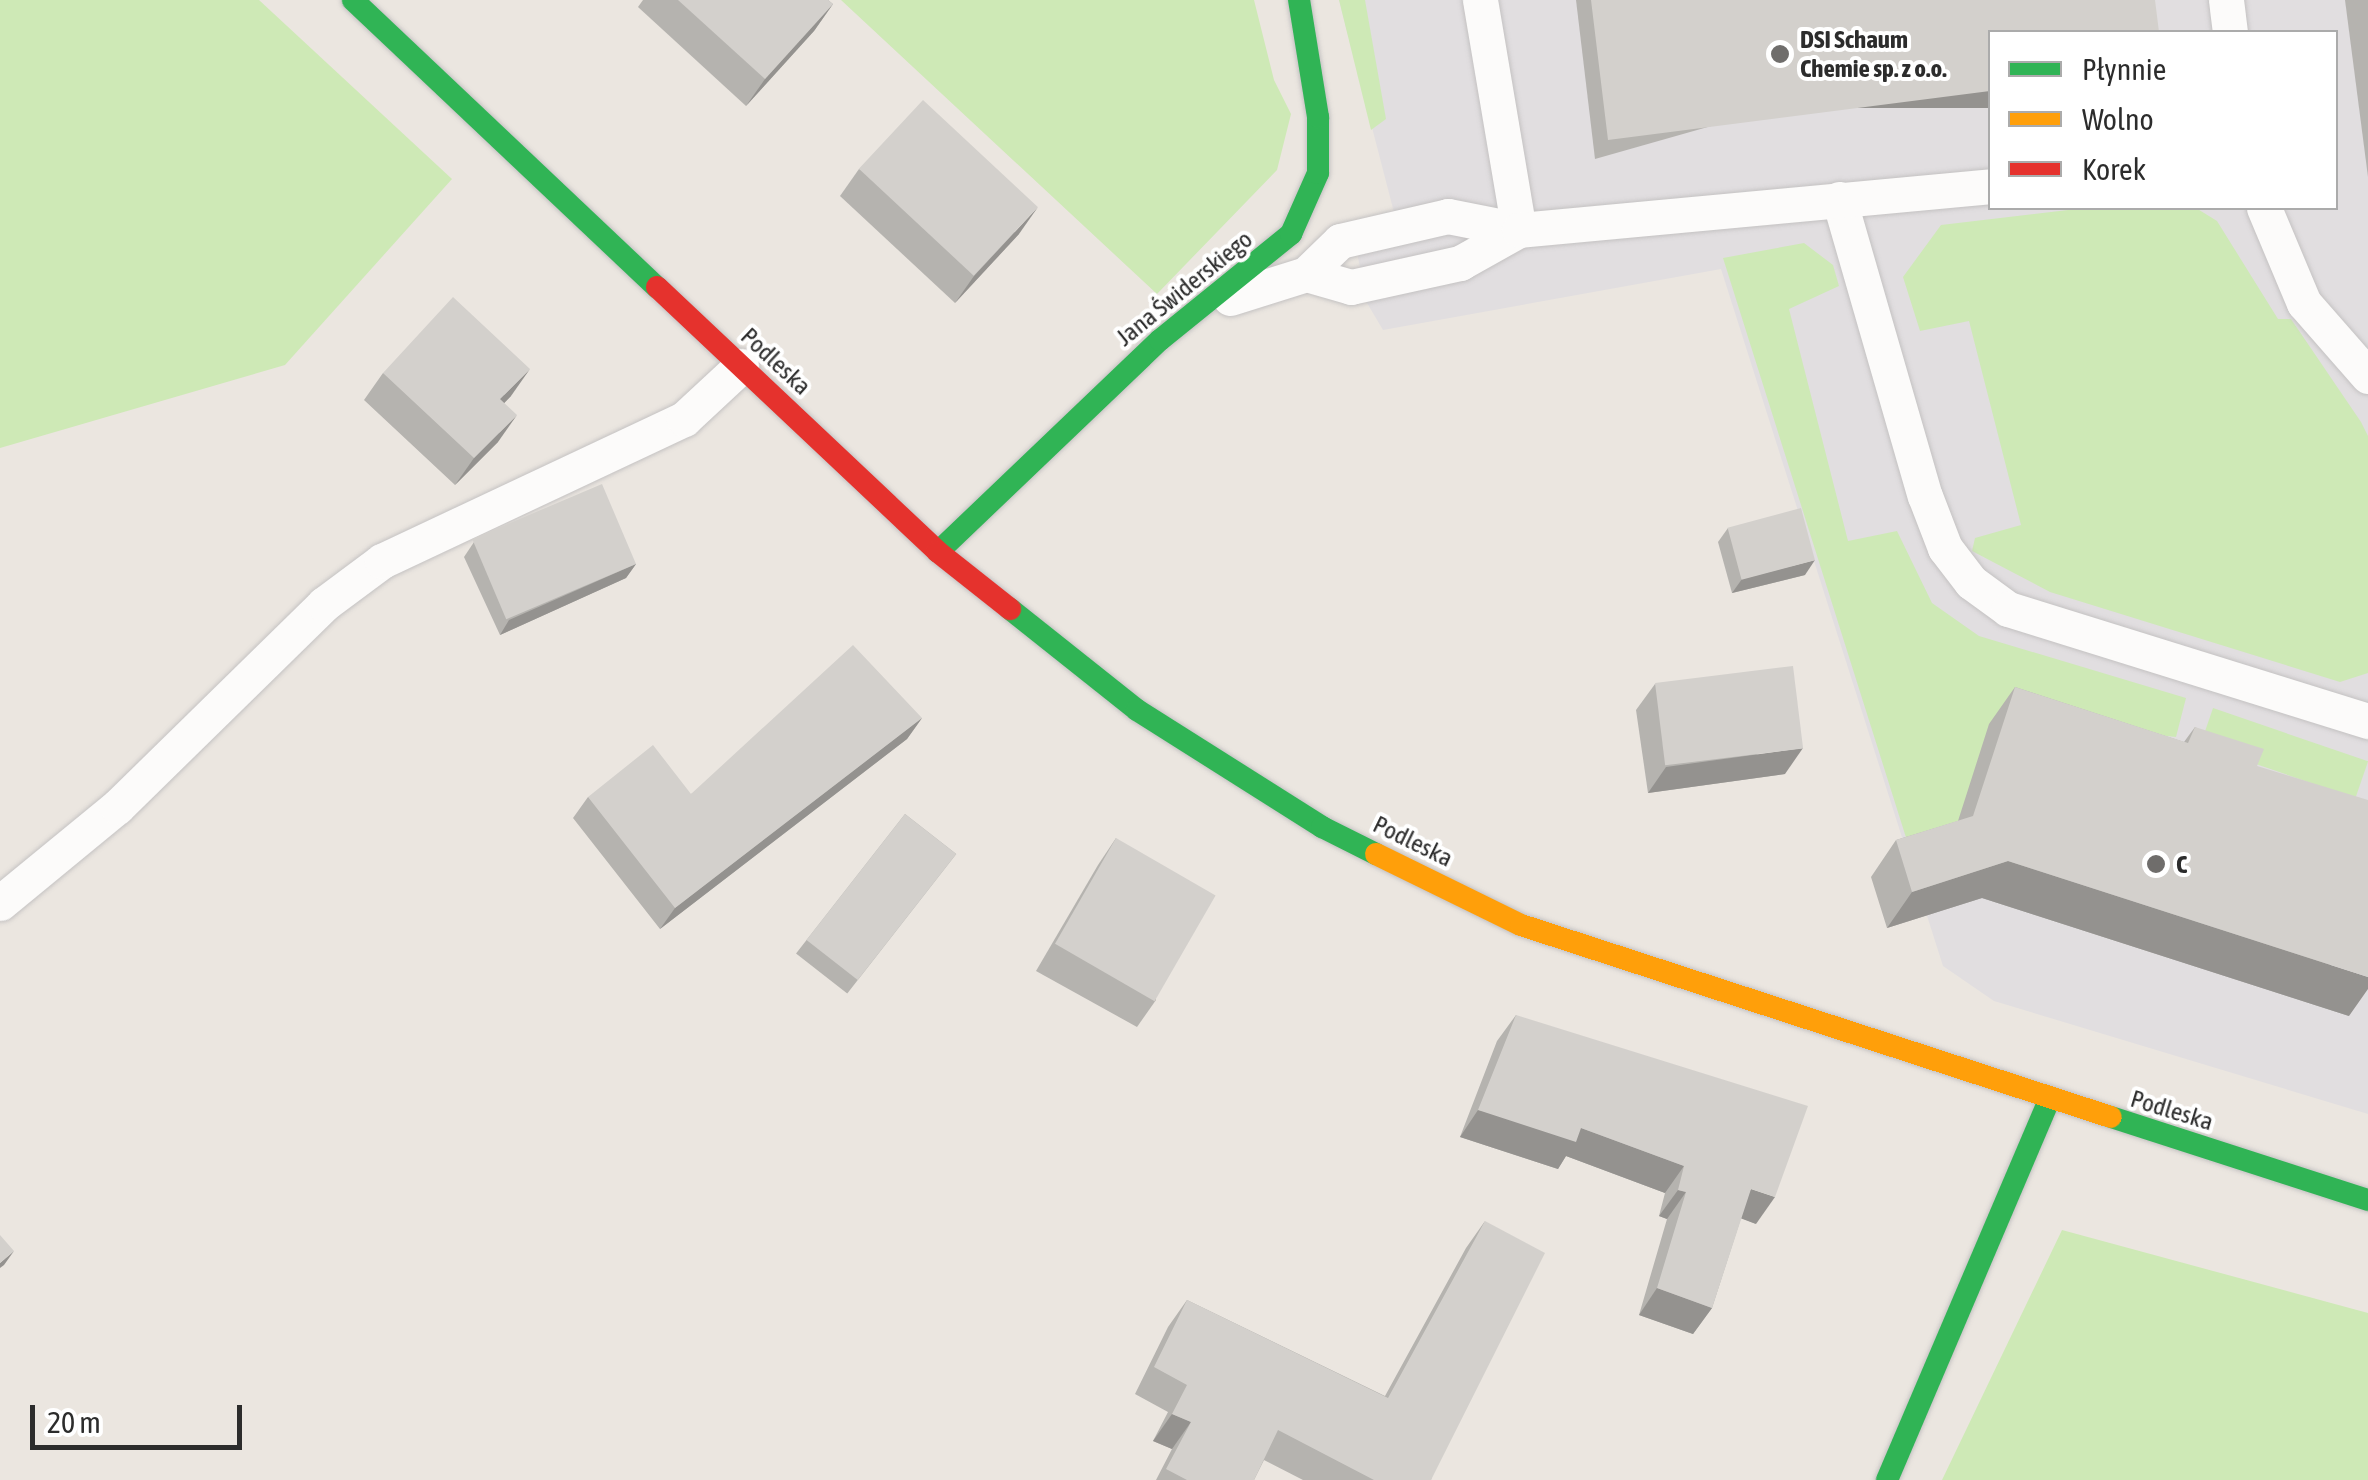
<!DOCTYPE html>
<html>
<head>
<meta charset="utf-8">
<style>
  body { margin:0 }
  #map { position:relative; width:2368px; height:1480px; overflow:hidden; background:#ebe6e0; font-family:"Asap Condensed",sans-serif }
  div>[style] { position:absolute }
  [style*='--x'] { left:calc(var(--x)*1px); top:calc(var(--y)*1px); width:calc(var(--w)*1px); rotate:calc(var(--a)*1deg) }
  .industrial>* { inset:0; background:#e1dee0 }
  .green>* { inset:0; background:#cee9b6; transform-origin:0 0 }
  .roads { filter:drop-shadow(0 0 2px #c4c2c2) drop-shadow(0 0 2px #c4c2c2) }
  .lane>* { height:35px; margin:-17.5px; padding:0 17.5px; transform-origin:17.5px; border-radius:17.5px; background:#fcfbfa }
  .fast>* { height:22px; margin:-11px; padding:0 11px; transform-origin:11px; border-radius:11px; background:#30b455 }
  .slow>* { height:22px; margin:-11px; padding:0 11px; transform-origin:11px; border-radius:11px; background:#ff9f0a }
  .jam>* { height:22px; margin:-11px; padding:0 11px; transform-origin:11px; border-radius:11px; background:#e5322d }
  .wall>* { inset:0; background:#b5b3af; transform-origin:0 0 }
  .shaded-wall>* { inset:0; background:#94928f; transform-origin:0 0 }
  .building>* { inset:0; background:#d3d0cc; transform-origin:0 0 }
  .dots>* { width:28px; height:28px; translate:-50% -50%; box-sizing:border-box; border:5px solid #fff; border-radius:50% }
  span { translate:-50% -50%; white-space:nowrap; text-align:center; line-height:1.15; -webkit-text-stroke:8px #fff; paint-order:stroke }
  .poi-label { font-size:25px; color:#2c2c2c; font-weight:700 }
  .left { translate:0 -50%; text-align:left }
  .street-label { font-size:25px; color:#2c2c2c }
  .legend { position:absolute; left:1988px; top:30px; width:350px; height:180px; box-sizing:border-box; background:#fff; border:2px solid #ababab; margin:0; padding:12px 18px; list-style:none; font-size:30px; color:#2c2c2c }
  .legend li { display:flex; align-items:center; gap:20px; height:50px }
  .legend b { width:50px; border:2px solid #ababab }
  .scale { position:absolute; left:30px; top:1405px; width:212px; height:45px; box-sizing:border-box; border:5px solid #2c2c2c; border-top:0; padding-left:12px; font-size:30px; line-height:35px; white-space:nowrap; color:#2c2c2c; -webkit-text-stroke:8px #fff; paint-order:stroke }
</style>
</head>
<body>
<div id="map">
  <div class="industrial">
    <i style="clip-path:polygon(evenodd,1339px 0,2368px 0,2368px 1114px,1994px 1001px,1943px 966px,1721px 269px,1383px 330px,1367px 303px,1354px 237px,1397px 224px,1339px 0,1990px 32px,2336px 32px,2336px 208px,1990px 208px,1990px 32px)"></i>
  </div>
  <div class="green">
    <i style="clip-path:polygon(0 0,259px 0,452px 179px,285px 365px,0 448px)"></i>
    <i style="clip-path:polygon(841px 0,1254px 0,1274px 80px,1291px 114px,1277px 170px,1157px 294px)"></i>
    <i style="clip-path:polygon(1339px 0,1365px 0,1386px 119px,1371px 130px)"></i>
    <i style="clip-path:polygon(2085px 208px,2196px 208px,2217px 221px,2278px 319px,2291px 319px,2361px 422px,2368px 436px,2368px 673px,2340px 682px,2050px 592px,1972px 551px,1975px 538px,2021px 525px,1969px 321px,1920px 331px,1903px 277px,1941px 225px)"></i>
    <i style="clip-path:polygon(1804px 243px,1833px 265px,1839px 286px,1789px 309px,1848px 541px,1897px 531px,1932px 603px,1979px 636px,2186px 698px,2176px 737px,2167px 736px,2158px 779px,1937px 884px,1921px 885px,1723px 258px)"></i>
    <i style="left:2213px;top:708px;width:164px;height:39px;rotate:19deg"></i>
    <i style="clip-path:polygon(2062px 1230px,2368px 1313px,2368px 1480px,1942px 1480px)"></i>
  </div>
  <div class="roads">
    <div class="lane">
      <i style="--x:1480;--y:0;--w:233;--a:80.4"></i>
      <i style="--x:2226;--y:0;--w:32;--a:83"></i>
      <i style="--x:1839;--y:199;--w:309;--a:73.9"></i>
      <i style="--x:1925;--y:496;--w:56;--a:69"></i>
      <i style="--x:1945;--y:548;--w:43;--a:52.6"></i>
      <i style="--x:1971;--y:582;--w:46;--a:36.1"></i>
      <i style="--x:2008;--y:609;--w:377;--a:17.3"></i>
      <i style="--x:2264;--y:208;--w:103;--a:67.2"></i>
      <i style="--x:2304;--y:303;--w:97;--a:48.8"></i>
      <i style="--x:1306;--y:274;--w:47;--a:16.1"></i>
      <i style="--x:1351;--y:287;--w:112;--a:-12.4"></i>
      <i style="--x:1460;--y:263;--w:68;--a:-29.2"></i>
      <i style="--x:1230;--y:298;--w:80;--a:-17.5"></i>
      <i style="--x:1306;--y:274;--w:47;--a:-44.1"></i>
      <i style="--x:1340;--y:241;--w:111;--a:-13"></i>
      <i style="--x:1448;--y:216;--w:72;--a:11.2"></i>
      <i style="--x:1519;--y:230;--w:473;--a:-5.3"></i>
      <i style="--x:0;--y:903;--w:151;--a:-39.4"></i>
      <i style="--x:117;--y:807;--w:290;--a:-44.4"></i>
      <i style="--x:324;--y:604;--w:72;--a:-36.6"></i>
      <i style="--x:382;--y:561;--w:334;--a:-25.2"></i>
      <i style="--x:684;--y:419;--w:78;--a:-42.9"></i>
    </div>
    <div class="fast">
      <i style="--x:353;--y:0;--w:418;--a:43.4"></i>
      <i style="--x:938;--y:552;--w:307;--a:-43.7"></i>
      <i style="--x:1160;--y:340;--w:169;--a:-39"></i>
      <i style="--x:1291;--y:234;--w:67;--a:-66.1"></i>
      <i style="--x:1318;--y:173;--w:56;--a:-90"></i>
      <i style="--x:1318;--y:117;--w:119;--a:-99.2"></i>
      <i style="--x:1010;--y:609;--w:162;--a:38.5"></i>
      <i style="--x:1137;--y:710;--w:219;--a:32.3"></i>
      <i style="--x:1322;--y:827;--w:60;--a:26.6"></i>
      <i style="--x:2111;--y:1117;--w:270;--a:17.9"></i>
      <i style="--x:1887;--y:1480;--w:413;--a:-66.9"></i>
    </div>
    <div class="slow">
      <i style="--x:1376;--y:854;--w:161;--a:26.1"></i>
      <i style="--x:1521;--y:925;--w:620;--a:18.03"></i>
    </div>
    <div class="jam">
      <i style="--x:657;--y:287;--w:386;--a:43.3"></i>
      <i style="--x:938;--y:552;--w:92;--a:38.4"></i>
    </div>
  </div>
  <div class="wall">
    <i style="clip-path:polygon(643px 0,828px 0,833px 4px,814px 31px,746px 106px,638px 7px)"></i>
    <i style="clip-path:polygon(1576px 0,2155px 0,1595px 159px)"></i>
    <i style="clip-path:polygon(2345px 0,2368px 0,2368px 177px)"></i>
    <i style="clip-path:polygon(859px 169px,1019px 234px,955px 303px,840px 196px)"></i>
    <i style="clip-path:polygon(383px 373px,511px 396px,504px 403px,498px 442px,455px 485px,364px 400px)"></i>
    <i style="clip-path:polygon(1728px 528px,1805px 575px,1732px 593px,1718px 542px)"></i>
    <i style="clip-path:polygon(474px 542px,636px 564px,626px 578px,500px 635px,464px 557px)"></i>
    <i style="clip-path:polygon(1655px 684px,1785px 774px,1648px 793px,1636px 710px)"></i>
    <i style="clip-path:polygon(2015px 687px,2184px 742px,2195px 727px,2257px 766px,2349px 1016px,1982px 898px,1887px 928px,1871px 877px,1896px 840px,1958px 821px,1989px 724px)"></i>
    <i style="clip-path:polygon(922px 718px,907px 739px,660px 929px,573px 818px,588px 797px,691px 794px)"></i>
    <i style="left:905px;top:814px;width:65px;height:177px;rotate:38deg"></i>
    <i style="clip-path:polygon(1116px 838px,1156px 1000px,1137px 1027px,1036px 971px,1098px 865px)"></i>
    <i style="clip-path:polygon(1516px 1015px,1756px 1224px,1741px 1218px,1712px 1308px,1693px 1334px,1639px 1315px,1667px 1219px,1659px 1216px,1665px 1193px,1566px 1156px,1558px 1169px,1460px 1137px,1497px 1041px)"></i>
    <i style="clip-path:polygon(1485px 1221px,1431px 1480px,1303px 1480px,1264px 1460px,1254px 1480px,1156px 1480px,1172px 1449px,1153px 1441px,1168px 1412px,1135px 1394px,1168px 1327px,1187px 1300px,1385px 1396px,1466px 1248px)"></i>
  </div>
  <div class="shaded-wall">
    <i style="clip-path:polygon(833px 4px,814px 31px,746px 106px,765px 79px)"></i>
    <i style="left:1990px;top:91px;width:17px;height:385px;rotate:90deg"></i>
    <i style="clip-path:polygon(1038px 207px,1019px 234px,955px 303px,974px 276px)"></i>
    <i style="clip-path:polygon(530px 369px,511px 396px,482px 426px,500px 399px)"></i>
    <i style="clip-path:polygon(517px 415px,498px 442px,455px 485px,474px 458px)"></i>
    <i style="clip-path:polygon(1815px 560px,1805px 575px,1732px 593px,1742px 579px)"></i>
    <i style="clip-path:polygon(636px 564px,626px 578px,500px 635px,509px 620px)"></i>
    <i style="clip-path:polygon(922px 718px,907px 739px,660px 929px,675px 908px)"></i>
    <i style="clip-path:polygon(1803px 748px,1785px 774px,1648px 793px,1666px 767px)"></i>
    <i style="clip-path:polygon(2008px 861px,2368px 977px,2368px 989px,2349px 1016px,1982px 898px,1887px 928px,1912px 892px)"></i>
    <i style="clip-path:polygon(1478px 1110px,1581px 1128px,1684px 1166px,1665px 1193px,1566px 1156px,1558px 1169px,1460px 1137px)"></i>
    <i style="clip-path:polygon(1751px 1189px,1775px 1197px,1756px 1224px,1732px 1215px)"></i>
    <i style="clip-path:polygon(1678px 1190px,1686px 1192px,1667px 1219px,1659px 1216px)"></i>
    <i style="clip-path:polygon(14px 1251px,4px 1265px,0 1268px,0 1263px)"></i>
    <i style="clip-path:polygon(1657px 1288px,1712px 1308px,1693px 1334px,1639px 1315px)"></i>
    <i style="clip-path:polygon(1172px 1414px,1191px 1422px,1172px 1449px,1153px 1441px)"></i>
  </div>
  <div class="building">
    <i style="clip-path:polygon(678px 0,828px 0,833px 4px,765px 79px)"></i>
    <i style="clip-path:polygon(1591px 0,2155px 0,2159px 32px,1990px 32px,1990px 91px,1608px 140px)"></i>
    <i style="left:923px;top:100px;width:157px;height:94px;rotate:43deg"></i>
    <i style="clip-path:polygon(453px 297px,530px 369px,500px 399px,517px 415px,474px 458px,383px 373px)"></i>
    <i style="left:602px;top:484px;width:87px;height:141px;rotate:67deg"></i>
    <i style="left:1801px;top:508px;width:54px;height:76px;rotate:75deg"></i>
    <i style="clip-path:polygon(853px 645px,922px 718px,675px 908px,588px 797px,653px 745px,691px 794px)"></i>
    <i style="left:1793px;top:666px;width:83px;height:139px;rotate:83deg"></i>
    <i style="clip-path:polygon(2015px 687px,2188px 743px,2195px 727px,2264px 749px,2257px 766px,2368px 800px,2368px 977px,2008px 861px,1912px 892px,1896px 840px,1973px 816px)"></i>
    <i style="left:905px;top:814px;width:65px;height:160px;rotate:38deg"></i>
    <i style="left:1116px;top:838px;width:115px;height:122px;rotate:30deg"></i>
    <i style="clip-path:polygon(1516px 1015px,1808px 1106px,1775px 1197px,1751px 1189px,1712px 1308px,1657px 1288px,1686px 1192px,1678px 1190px,1684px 1166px,1581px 1128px,1576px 1142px,1478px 1110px)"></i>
    <i style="clip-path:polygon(1485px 1221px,1545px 1253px,1431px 1480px,1374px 1480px,1278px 1430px,1254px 1480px,1187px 1480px,1166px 1469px,1191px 1422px,1172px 1414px,1187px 1385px,1154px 1367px,1187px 1300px,1388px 1398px)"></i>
    <i style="clip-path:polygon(0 1235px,14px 1251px,0 1263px)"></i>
  </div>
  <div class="dots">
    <i style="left:1780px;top:54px;background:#6f6d6b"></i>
    <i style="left:2156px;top:864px;background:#6f6d6b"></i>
  </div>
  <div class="poi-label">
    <span class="left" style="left:1800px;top:54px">DSI Schaum<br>Chemie sp. z o.o.</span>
    <span class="left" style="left:2176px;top:864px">C</span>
  </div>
  <div class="street-label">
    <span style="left:1184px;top:288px;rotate:-39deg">Jana Świderskiego</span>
    <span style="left:776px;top:361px;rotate:43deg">Podleska</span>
    <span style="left:1413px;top:841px;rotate:26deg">Podleska</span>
    <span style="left:2172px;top:1110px;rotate:17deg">Podleska</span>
  </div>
  <ul class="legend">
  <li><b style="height:12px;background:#30b455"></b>Płynnie</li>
  <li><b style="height:12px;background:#ff9f0a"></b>Wolno</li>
  <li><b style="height:12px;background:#e5322d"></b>Korek</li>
  </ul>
  <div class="scale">20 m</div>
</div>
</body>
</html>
